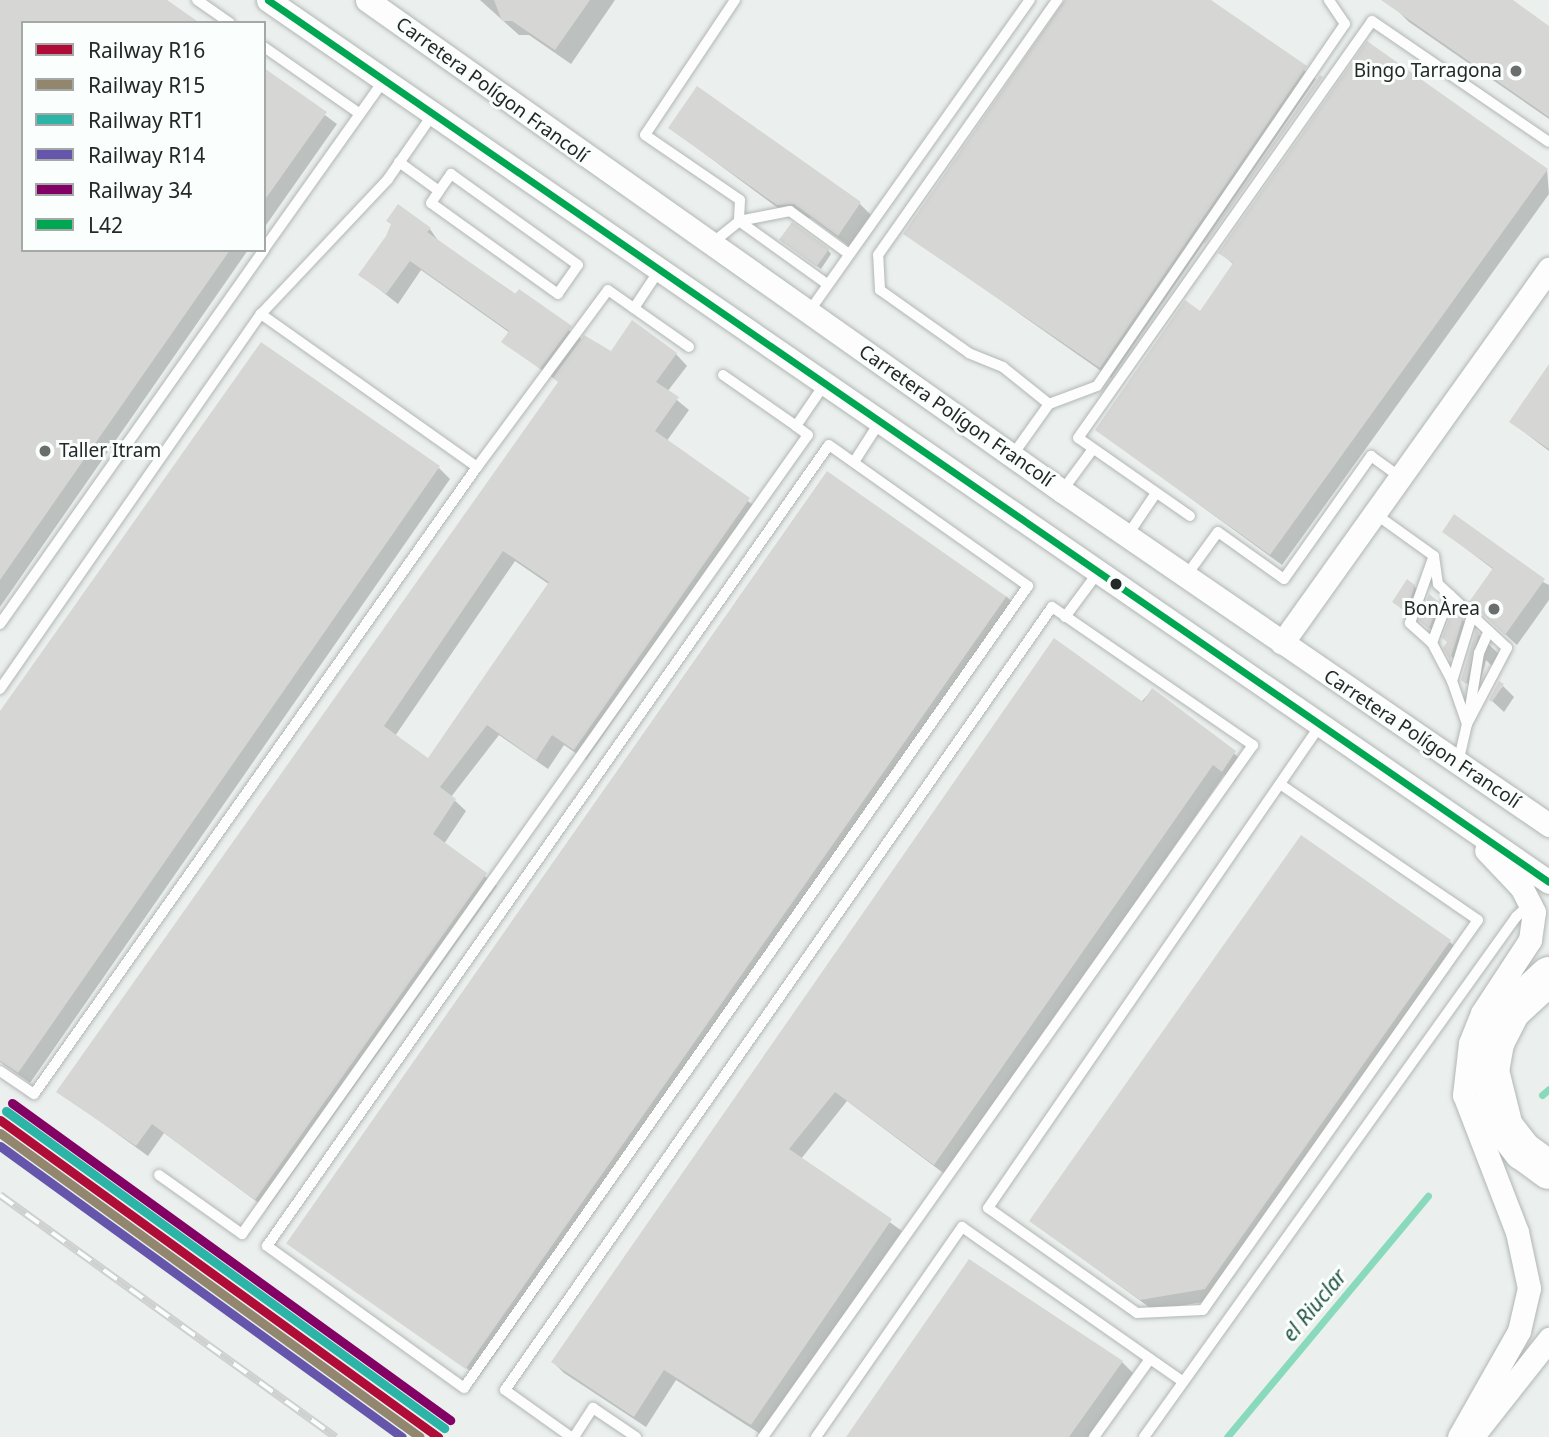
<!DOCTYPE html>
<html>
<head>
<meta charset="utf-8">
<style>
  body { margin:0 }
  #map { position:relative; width:1549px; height:1437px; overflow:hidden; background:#ebf0ee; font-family:"Noto Sans",sans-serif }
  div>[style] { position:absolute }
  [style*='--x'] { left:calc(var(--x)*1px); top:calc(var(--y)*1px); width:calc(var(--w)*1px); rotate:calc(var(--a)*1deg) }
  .shadow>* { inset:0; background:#0003 }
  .stream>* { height:7px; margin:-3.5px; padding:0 3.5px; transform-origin:3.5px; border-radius:3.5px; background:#89dabd }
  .building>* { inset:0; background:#d6d6d5; transform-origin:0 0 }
  .roads { filter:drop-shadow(0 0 2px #b1b6b4) drop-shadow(0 0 2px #b1b6b4) }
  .service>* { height:10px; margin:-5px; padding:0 5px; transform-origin:5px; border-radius:5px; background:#fcfdfc }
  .minor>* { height:23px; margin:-11.5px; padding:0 11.5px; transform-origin:11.5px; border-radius:11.5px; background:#fcfdfc }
  .motorway>* { height:38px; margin:-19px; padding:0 19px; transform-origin:19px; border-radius:19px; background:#fcfdfc }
  .rail>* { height:8px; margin-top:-4px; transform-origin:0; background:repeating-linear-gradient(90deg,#fafffd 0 16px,#cfd1d0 0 32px); box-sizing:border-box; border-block:2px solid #cfd1d0 }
  .bus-1>* { height:7px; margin:-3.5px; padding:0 3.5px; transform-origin:3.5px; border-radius:3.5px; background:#00a651 }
  .rail-1>* { height:9px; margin:-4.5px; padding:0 4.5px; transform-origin:4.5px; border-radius:4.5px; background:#af0d38 }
  .rail-2>* { height:9px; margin:-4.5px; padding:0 4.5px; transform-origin:4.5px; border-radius:4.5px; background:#93866e }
  .rail-3>* { height:9px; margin:-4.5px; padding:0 4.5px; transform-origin:4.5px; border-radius:4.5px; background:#2cb4a6 }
  .rail-4>* { height:9px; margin:-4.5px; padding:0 4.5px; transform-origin:4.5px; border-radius:4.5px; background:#6556ac }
  .rail-5>* { height:9px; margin:-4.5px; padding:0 4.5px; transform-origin:4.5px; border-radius:4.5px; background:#830065 }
  .dots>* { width:19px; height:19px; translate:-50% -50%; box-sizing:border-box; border:4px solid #fafffd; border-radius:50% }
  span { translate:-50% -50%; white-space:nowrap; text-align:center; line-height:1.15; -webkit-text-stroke:6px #fafffd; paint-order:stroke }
  .poi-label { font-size:19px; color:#242826 }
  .right { translate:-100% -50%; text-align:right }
  .left { translate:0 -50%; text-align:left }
  .street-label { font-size:19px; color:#242826 }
  .water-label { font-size:21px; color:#285746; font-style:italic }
  .legend { position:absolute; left:21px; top:21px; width:245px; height:231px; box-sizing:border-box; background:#fafffd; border:2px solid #a4a9a7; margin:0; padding:9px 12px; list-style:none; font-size:21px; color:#242826 }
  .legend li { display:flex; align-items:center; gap:14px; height:35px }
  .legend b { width:35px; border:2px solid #a4a9a7 }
</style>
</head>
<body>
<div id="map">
  <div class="shadow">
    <i style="clip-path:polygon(0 0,164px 0,23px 23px,23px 250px,248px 250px,0 607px)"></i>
    <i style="clip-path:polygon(480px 0,615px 0,571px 64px,529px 35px,519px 35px)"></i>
    <i style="clip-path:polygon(1065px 0,1208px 0,1316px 79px,1111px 378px,905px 233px)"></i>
    <i style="clip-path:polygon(1399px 0,1510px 0,1549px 28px,1549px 119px,1409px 22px,1394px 7px)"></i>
    <i style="clip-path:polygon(1368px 44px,1547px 170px,1549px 194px,1282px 565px,1097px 430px,1200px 313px,1234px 265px,1221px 253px)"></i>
    <i style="clip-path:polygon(264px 70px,337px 124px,264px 228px)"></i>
    <i style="clip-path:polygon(670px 128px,859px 203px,874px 218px,853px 249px,811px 218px,794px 220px)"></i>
    <i style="clip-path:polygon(evenodd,430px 229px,439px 242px,583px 340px,612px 354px,632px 323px,676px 354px,687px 366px,667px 392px,689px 410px,666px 442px,760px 510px,586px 760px,564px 745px,548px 769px,499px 735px,451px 797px,466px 811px,444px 844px,497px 886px,267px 1209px,164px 1133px,148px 1156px,58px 1091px,560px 383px,504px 342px,510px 333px,421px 270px,398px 304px,361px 275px,430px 229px,515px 561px,550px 585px,429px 761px,395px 736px,515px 561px)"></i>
    <i style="clip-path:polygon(785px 243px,828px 250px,831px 254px,821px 269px)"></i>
    <i style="clip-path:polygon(1549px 367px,1549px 451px,1511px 422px)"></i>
    <i style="clip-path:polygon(439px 468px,450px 479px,30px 1083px,0 1062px,0 714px)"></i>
    <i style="clip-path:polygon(1444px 532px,1549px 585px,1549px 600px,1517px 645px,1482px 613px,1494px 570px)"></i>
    <i style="clip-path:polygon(1414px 586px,1425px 598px,1417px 621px,1394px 602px)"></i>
    <i style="clip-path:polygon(1006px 596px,1017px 607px,479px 1377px,290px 1243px)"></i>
    <i style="clip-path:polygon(1438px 603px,1449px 614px,1440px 638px,1421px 620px)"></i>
    <i style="clip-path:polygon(1462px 619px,1473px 631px,1461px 669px,1445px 648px)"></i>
    <i style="clip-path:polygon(1477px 633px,1505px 660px,1497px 671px,1486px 660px,1477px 693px,1463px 679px)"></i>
    <i style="clip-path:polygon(1503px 686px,1514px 697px,1504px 712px,1491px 700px)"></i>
    <i style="clip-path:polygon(1152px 690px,1246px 763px,1234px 782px,1224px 775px,946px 1175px,847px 1101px,801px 1159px,902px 1231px,762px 1435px,676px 1380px,646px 1427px,564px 1373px,553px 1362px)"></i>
    <i style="clip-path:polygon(1450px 942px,1461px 953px,1216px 1300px,1153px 1310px,1031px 1221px)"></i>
    <i style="clip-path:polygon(1122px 1362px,1133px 1373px,1088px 1437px,848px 1437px)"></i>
  </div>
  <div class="stream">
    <i style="--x:1542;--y:1095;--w:9;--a:-41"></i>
    <i style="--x:1227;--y:1437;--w:314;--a:-50.2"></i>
  </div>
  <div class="building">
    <i style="clip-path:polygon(0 0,167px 0,200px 23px,23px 23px,23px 250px,230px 250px,0 580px)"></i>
    <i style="clip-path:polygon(494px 0,590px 0,555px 50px,512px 21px,502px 21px)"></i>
    <i style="clip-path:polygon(1065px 0,1211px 0,1307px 66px,1100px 368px,903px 234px)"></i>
    <i style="clip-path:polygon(1381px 0,1513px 0,1549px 26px,1549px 117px)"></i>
    <i style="clip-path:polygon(1367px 41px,1548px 169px,1270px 555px,1095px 430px,1185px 300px,1200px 311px,1233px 263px,1218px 253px)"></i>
    <i style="clip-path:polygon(264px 68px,327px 112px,264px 201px)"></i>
    <i style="clip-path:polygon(1320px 75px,1323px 77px,1205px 244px,1204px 243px)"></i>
    <i style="clip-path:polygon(697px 86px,861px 202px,838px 236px,794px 204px,777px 205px,668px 128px)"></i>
    <i style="clip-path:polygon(398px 204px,431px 228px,427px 232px,515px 294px,519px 289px,572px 326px,540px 369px,501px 342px,509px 331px,410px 261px,386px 294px,358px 275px,386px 236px,391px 224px,386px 221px)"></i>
    <i style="left:792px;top:222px;width:46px;height:22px;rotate:36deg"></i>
    <i style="clip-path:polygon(evenodd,632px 320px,677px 353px,656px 382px,679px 397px,655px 431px,750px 498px,574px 750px,552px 735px,536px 760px,487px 725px,440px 787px,456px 799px,433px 834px,487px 873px,255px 1200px,152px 1124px,136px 1146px,56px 1092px,558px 382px,553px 378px,584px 335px,611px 351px,632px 320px,503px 551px,549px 582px,428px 758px,384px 726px,503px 551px)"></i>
    <i style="clip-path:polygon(261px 342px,440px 466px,18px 1073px,0 1061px,0 711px)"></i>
    <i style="clip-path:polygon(1549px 364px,1549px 449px,1509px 422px)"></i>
    <i style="left:827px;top:471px;width:219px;height:943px;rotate:35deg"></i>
    <i style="clip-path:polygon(1454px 514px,1545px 579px,1505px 635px,1469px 602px,1493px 568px,1442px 532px)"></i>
    <i style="clip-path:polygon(1407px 579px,1415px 585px,1406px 612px,1392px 602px)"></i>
    <i style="clip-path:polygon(1429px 594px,1439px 602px,1429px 629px,1419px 621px)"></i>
    <i style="clip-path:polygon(1452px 611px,1463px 618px,1450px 660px,1443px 648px,1447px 642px,1442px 638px)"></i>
    <i style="clip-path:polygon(1476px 630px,1479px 633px,1466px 684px,1461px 680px)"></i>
    <i style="clip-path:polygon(1054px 638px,1143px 702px,1152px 688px,1236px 751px,1222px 772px,1213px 765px,934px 1165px,835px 1092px,789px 1149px,892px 1219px,751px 1425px,664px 1370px,634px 1417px,551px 1362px)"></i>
    <i style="clip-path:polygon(1499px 681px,1504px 684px,1492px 702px,1489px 700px)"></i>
    <i style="clip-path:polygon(1301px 835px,1451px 940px,1205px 1289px,1140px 1300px,1029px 1221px)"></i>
    <i style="clip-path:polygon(969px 1259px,1123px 1361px,1069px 1437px,846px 1437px)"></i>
  </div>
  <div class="roads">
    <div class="service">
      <i style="--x:197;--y:0;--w:40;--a:34.9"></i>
      <i style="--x:735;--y:0;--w:162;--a:123.7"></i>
      <i style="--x:645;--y:135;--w:115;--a:34.4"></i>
      <i style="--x:740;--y:200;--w:21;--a:93"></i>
      <i style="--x:739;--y:221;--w:52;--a:-11.1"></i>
      <i style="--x:790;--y:211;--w:73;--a:36.1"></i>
      <i style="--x:264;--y:47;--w:117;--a:34.9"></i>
      <i style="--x:399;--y:162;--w:49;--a:35.9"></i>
      <i style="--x:439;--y:191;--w:21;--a:-55"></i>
      <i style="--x:451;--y:174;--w:156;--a:35.6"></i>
      <i style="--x:578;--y:265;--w:35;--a:125"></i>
      <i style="--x:558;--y:294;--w:156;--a:-144.4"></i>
      <i style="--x:431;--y:203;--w:14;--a:-56"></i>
      <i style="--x:711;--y:244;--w:36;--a:-39"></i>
      <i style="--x:739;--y:221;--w:108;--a:35.6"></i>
      <i style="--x:264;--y:249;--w:207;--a:-54.6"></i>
      <i style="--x:634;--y:308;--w:47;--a:-56.3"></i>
      <i style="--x:808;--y:313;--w:384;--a:-54.7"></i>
      <i style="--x:723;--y:375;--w:89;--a:34.9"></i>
      <i style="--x:796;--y:426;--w:53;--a:-55.7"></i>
      <i style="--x:1049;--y:404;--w:59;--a:-141.2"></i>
      <i style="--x:1003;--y:367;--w:37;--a:-158"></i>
      <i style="--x:969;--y:353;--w:109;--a:-144.7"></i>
      <i style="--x:880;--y:290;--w:35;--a:-93"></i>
      <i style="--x:878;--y:255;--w:312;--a:-54.9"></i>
      <i style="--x:829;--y:445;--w:244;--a:35.3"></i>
      <i style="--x:1028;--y:586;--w:980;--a:125.12"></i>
      <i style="--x:464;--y:1388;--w:243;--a:-144.2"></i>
      <i style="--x:267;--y:1246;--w:978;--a:-54.95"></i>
      <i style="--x:1012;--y:456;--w:64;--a:-54.6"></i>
      <i style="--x:1049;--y:404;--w:51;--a:-20.6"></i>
      <i style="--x:1097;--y:386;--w:439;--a:-55.6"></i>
      <i style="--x:1345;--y:24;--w:29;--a:-124"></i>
      <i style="--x:854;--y:462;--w:50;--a:-57.3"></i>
      <i style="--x:477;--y:467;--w:220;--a:-53.5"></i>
      <i style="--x:608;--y:290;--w:99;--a:35.1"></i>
      <i style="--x:1062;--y:491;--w:52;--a:-53.6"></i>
      <i style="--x:1374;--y:513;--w:74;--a:35.6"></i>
      <i style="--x:1434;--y:556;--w:28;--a:82"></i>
      <i style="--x:1438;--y:584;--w:94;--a:42.8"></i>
      <i style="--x:1507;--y:648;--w:86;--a:117.8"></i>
      <i style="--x:1467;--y:724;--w:40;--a:103"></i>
      <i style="--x:1190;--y:516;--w:136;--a:-145.1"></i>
      <i style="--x:1078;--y:438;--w:510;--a:-54.81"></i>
      <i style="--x:1372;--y:21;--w:214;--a:34.4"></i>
      <i style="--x:1127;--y:536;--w:52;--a:-56"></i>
      <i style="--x:1186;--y:576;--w:54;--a:-54"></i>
      <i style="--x:1218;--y:532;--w:81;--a:35.5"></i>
      <i style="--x:1284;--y:579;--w:151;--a:-54.7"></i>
      <i style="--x:1371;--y:456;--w:36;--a:36"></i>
      <i style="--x:1450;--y:595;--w:51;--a:110.6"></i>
      <i style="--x:1432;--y:643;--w:43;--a:62.2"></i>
      <i style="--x:1065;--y:617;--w:57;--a:-53.5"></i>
      <i style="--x:0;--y:624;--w:458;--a:-54.8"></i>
      <i style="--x:1432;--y:643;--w:30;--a:-138"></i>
      <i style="--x:1410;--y:623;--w:69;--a:-70.5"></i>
      <i style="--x:0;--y:689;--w:457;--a:-55.2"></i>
      <i style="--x:261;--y:314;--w:185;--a:-46.7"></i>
      <i style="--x:388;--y:179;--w:79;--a:-55.3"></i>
      <i style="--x:1469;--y:714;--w:62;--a:-80.7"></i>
      <i style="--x:1479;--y:653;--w:24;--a:-66"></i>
      <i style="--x:1467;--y:724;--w:46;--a:-109.2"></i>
      <i style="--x:1452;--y:681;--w:68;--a:-72.9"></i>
      <i style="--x:1280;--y:784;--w:240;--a:34.5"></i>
      <i style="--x:1478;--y:920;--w:477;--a:125.2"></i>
      <i style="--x:1203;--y:1310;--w:66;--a:177.4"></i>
      <i style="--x:1137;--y:1313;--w:182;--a:-144.8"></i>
      <i style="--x:988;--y:1208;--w:587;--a:-55.47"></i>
      <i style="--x:0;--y:1071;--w:41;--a:34.1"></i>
      <i style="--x:34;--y:1094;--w:768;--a:-54.76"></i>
      <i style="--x:477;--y:467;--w:265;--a:-144.7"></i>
      <i style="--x:159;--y:1175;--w:102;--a:35.4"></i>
      <i style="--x:242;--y:1234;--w:979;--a:-54.69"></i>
      <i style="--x:808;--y:435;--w:15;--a:-143"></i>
      <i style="--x:571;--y:1437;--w:81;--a:-144.5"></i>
      <i style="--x:505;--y:1390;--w:955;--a:-55.06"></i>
      <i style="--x:1052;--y:607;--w:244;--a:34.5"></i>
      <i style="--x:1253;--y:745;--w:848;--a:125.3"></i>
      <i style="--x:574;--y:1437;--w:35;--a:-57"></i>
      <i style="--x:593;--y:1408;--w:52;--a:34"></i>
      <i style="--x:816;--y:1437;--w:256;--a:-55.2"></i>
      <i style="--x:962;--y:1227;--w:270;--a:35"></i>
      <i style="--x:1094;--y:1437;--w:96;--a:-54.3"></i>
      <i style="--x:1144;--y:1437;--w:639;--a:-54.42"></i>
      <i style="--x:1516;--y:917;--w:21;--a:-43"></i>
    </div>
    <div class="minor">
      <i style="--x:268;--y:0;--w:1555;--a:34.55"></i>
      <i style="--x:367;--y:0;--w:851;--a:35.24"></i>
      <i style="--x:1062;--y:491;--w:591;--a:34.44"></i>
      <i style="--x:1282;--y:643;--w:460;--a:-54.5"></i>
      <i style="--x:1459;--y:1437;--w:122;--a:-60.5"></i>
      <i style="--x:1519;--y:1331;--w:44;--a:-76.9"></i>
      <i style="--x:1529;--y:1288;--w:57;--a:-102.1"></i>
      <i style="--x:1517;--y:1232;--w:147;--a:-111.1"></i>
      <i style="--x:1464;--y:1095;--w:52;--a:-83.4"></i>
      <i style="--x:1470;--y:1043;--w:32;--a:-68"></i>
      <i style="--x:1482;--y:1013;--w:87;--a:-56.7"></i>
      <i style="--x:1530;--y:940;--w:28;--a:-82"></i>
      <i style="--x:1534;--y:912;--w:27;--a:-117"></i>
      <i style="--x:1522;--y:888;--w:52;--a:-133.5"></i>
      <i style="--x:1472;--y:1437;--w:125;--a:-51.8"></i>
    </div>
    <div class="motorway">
      <i style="--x:1549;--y:976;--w:52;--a:137.4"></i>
      <i style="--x:1511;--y:1011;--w:36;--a:117"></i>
      <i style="--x:1495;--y:1043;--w:28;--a:100"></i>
      <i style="--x:1490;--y:1071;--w:58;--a:76"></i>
      <i style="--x:1504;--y:1127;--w:31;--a:52"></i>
      <i style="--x:1523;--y:1151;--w:32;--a:36"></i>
    </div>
  </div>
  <div class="rail">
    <i style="--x:0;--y:1195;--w:414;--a:35.8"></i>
  </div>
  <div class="bus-1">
    <i style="--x:268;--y:0;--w:1555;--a:34.55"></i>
  </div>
  <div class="rail-1">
    <i style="--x:0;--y:1120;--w:541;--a:35.89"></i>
  </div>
  <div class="rail-2">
    <i style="--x:0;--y:1133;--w:518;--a:35.9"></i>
  </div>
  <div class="rail-3">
    <i style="--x:6;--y:1111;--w:541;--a:35.89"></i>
  </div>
  <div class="rail-4">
    <i style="--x:0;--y:1146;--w:496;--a:35.9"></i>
  </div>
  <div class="rail-5">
    <i style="--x:12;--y:1103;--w:541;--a:35.89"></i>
  </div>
  <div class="dots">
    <i style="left:1516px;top:71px;background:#6a6e6c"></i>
    <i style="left:45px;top:451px;background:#6a6e6c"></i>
    <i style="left:1116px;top:584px;background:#242826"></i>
    <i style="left:1494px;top:609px;background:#6a6e6c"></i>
  </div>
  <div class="poi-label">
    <span class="right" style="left:1502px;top:71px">Bingo Tarragona</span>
    <span class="left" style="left:59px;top:451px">Taller Itram</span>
    <span class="right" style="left:1480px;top:609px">BonÀrea</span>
  </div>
  <div class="street-label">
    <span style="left:492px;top:90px;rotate:36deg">Carretera Polígon Francolí</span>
    <span style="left:956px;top:416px;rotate:35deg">Carretera Polígon Francolí</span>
    <span style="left:1422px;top:739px;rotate:34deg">Carretera Polígon Francolí</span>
  </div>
  <div class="water-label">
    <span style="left:1314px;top:1305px;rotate:-50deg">el Riuclar</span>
  </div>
  <ul class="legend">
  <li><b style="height:9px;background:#af0d38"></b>Railway R16</li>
  <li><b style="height:9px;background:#93866e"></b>Railway R15</li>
  <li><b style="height:9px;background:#2cb4a6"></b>Railway RT1</li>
  <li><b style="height:9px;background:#6556ac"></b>Railway R14</li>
  <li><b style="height:9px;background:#830065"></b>Railway 34</li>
  <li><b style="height:9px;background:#00a651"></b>L42</li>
  </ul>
</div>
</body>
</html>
